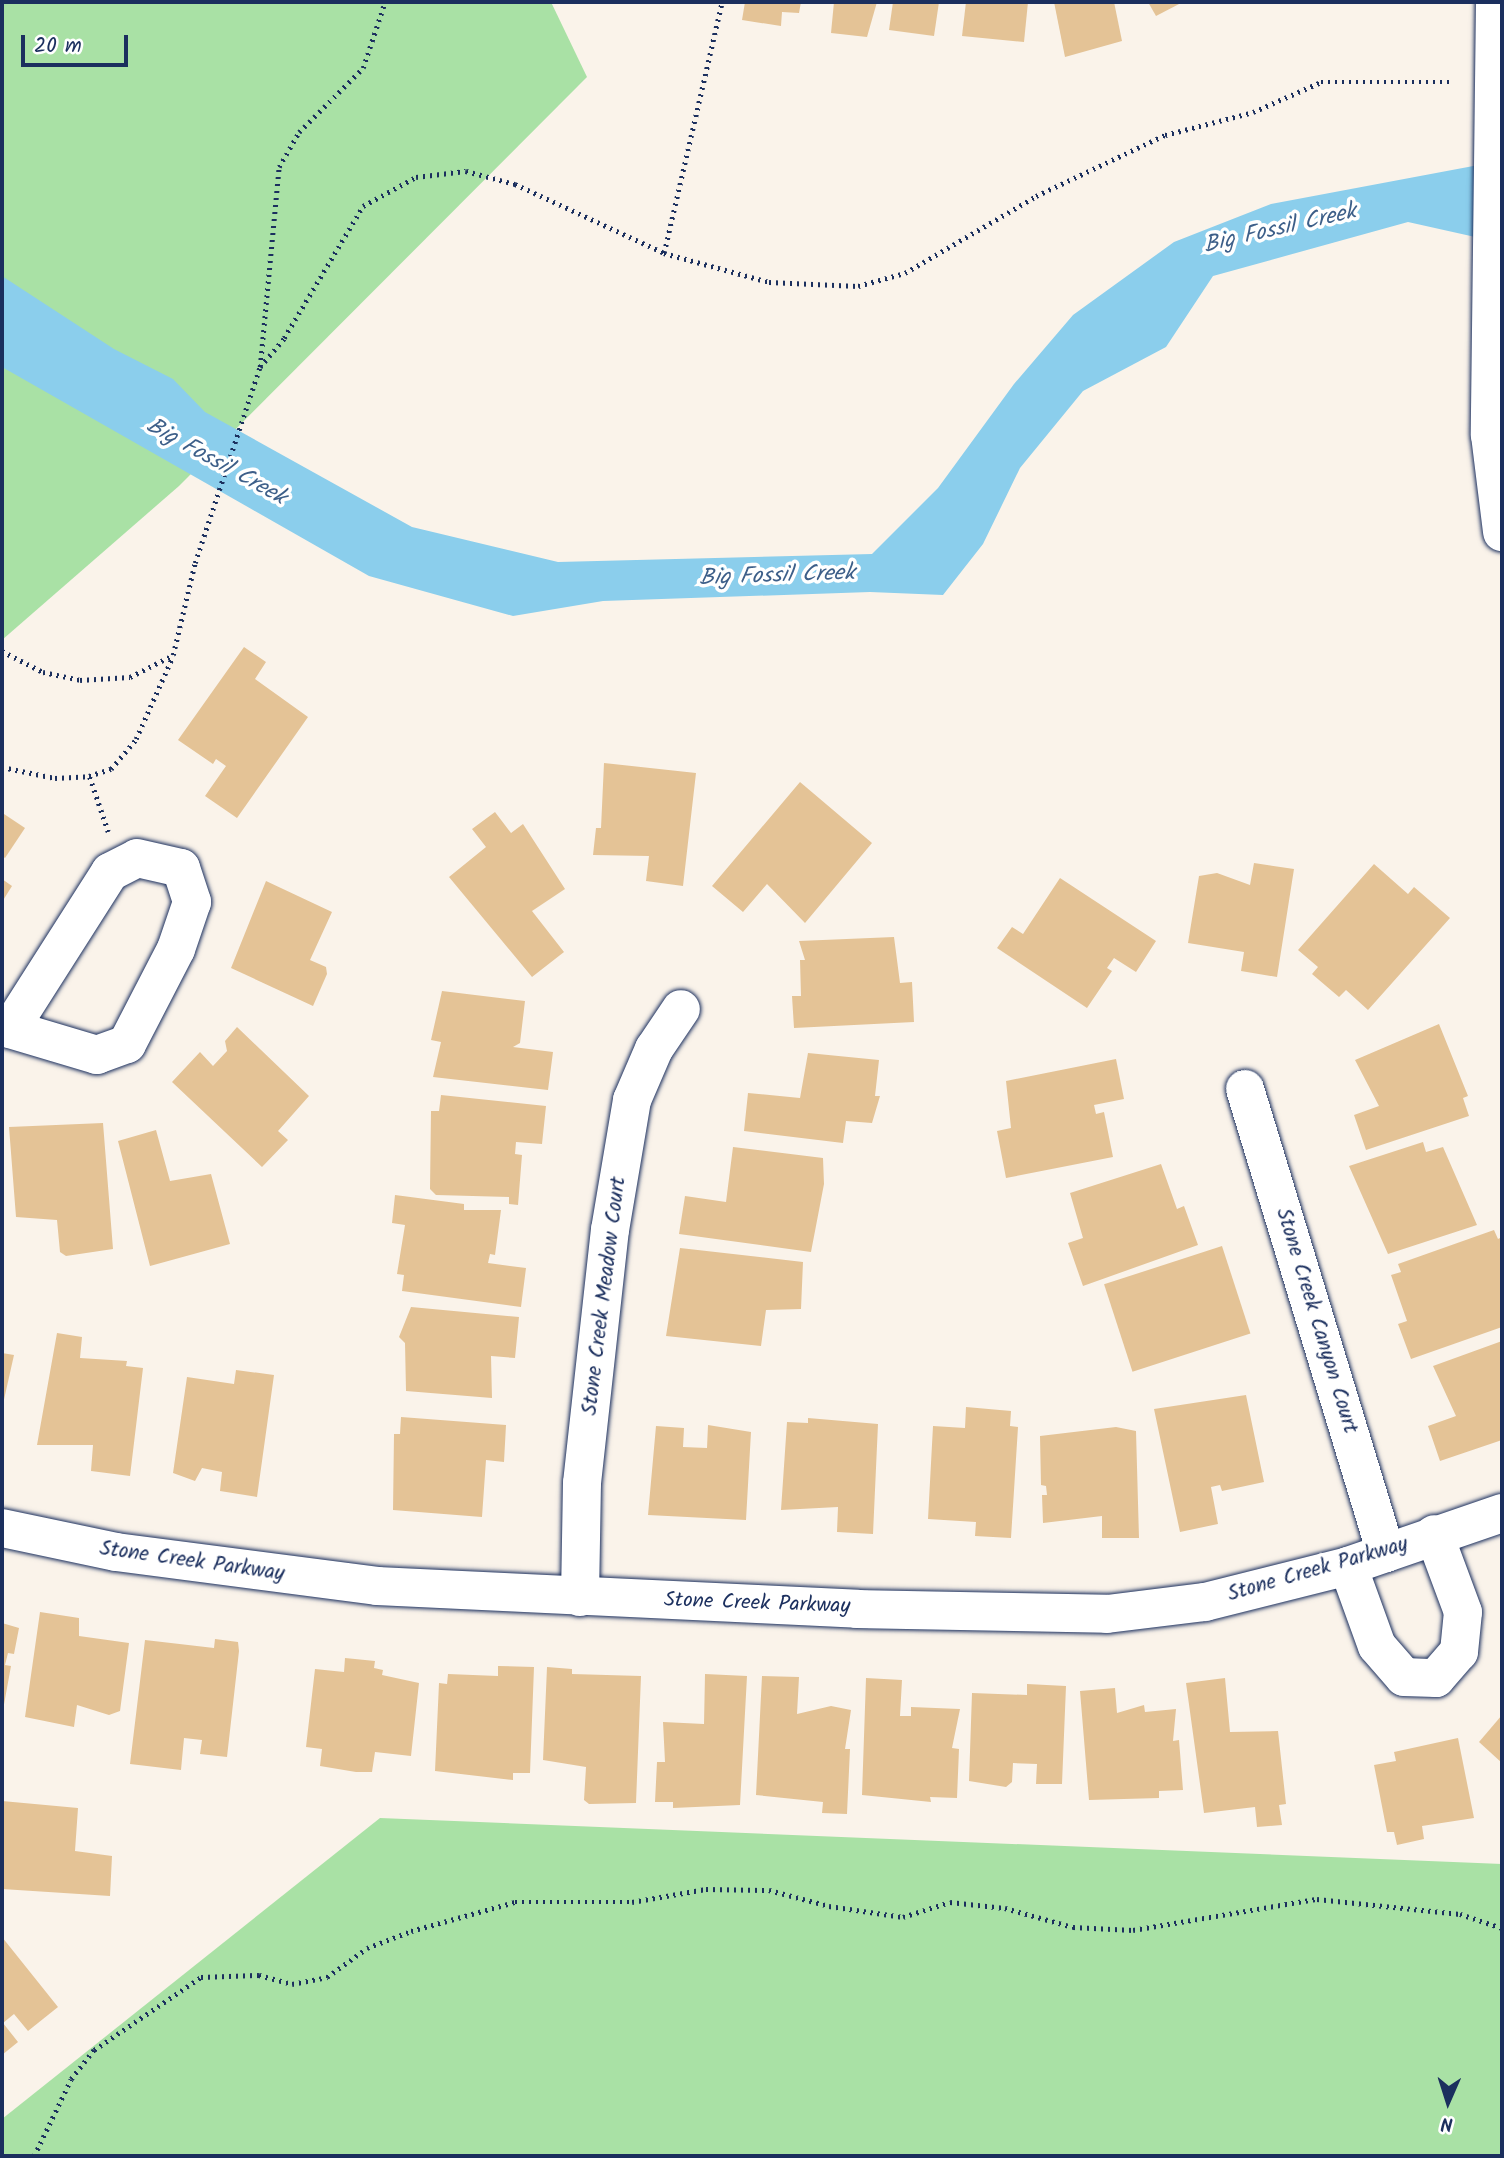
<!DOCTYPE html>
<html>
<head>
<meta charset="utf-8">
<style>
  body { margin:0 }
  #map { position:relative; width:1504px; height:2158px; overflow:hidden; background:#faf3ea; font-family:Kalam,sans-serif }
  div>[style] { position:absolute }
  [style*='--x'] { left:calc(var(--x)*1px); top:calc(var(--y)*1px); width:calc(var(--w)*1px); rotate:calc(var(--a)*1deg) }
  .green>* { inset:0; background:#a9e1a5 }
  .water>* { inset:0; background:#8bceec }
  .building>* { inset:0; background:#e4c396; transform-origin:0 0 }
  .path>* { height:4.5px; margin-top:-2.25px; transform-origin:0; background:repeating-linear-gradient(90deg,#1b2f5e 0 2px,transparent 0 7px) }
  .roads { filter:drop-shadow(0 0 2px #1b2f5e) drop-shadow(0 0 2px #1b2f5e) }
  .minor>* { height:38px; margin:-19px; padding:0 19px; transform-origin:19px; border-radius:19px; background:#fff }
  .major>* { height:38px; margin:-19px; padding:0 19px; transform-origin:19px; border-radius:19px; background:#fff }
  span { translate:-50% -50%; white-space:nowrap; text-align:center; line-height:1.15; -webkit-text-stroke:7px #fff; paint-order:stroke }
  .street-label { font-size:21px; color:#1b2f5e }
  .water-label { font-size:23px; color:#3d5f89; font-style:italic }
  .frame { position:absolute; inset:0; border:4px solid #1b2f5e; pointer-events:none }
  .north { position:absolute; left:1413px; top:2067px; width:70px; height:70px; -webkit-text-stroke:5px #fff; paint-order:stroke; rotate:183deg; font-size:19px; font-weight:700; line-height:28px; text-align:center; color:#1b2f5e }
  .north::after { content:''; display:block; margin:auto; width:24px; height:32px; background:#1b2f5e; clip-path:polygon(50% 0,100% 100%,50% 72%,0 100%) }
  .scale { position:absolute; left:21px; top:35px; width:107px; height:32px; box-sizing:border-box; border:4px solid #1b2f5e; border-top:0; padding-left:9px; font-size:21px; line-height:24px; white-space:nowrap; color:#1b2f5e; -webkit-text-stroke:5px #fff; paint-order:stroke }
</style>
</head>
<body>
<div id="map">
  <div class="green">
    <i style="clip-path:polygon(2px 2px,551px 2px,587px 77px,179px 486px,2px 640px)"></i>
    <i style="clip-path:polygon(380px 1818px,1502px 1864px,1502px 2156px,2px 2156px,2px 2119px)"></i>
  </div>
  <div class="water">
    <i style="clip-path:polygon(1484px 164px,1502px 243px,1408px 222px,1213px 276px,1166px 347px,1083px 391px,1020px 468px,983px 544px,943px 595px,870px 592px,603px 601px,513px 616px,369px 576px,2px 367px,2px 276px,114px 349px,173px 379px,205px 412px,412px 527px,558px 562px,872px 554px,938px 488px,1014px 384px,1073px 315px,1174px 242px,1271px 204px)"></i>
  </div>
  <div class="building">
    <i style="clip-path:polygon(745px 2px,801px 2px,799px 13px,782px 12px,781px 26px,742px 20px)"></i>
    <i style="clip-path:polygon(834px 2px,877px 2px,867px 37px,831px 33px)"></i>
    <i style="clip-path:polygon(893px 2px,939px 2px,934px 36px,889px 30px)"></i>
    <i style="clip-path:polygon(966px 2px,1028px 2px,1024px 42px,962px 36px)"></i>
    <i style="clip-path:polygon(1054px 2px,1114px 2px,1122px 41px,1065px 57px)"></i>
    <i style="clip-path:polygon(1148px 2px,1183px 2px,1156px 16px)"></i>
    <i style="clip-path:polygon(244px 647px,266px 662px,255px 679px,308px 717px,237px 818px,205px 796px,226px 766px,216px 759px,213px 764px,178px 740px)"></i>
    <i style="clip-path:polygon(604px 763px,696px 773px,683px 886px,646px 881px,649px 856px,593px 855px,596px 828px,601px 828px)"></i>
    <i style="clip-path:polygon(800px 782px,872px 843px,805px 923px,767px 884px,743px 912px,712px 886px)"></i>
    <i style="clip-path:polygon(495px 812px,511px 833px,523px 824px,565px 889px,532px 911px,564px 952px,532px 977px,449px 877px,486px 847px,472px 829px)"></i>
    <i style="clip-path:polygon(4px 814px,25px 828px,5px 858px,2px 856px)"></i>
    <i style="clip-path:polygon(1254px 863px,1294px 869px,1277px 977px,1241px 971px,1244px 952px,1188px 943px,1199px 876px,1217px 873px,1250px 885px)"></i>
    <i style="clip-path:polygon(1374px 864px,1408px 894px,1414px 887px,1450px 918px,1368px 1010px,1346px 990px,1339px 997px,1312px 974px,1318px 967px,1298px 950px)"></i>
    <i style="clip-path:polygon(1060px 878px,1156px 941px,1136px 972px,1114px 958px,1107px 968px,1112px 971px,1087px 1008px,997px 948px,1012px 927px,1023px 934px)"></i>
    <i style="clip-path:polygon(2px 879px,12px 886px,2px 902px)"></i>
    <i style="clip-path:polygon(266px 881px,332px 912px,310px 960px,326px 967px,327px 974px,313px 1006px,231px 968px)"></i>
    <i style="clip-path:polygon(894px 937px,900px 983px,912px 982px,914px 1022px,794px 1028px,792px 996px,801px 996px,800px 960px,805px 960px,799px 941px)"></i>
    <i style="clip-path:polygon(442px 991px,525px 1001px,520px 1043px,513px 1047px,553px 1052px,548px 1090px,433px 1077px,441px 1042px,431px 1040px)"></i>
    <i style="clip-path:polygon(1439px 1024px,1468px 1096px,1463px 1098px,1469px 1116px,1366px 1150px,1354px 1115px,1379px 1106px,1355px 1060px)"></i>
    <i style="clip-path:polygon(237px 1027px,309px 1096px,278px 1131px,288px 1140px,262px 1167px,172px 1082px,200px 1052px,213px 1066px,227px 1051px,225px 1041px)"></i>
    <i style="clip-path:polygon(808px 1053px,879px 1060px,875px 1096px,880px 1096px,872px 1123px,846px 1121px,843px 1143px,744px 1131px,748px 1093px,800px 1098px)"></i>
    <i style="clip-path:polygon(1116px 1059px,1124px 1099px,1094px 1105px,1096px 1114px,1104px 1112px,1113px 1157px,1006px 1178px,997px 1131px,1011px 1128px,1006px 1081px)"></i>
    <i style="clip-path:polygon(441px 1095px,546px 1106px,542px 1144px,516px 1142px,515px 1154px,522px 1155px,518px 1205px,509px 1204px,509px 1197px,436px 1195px,430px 1189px,431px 1111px,439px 1111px)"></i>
    <i style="clip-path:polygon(103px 1123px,113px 1249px,66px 1256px,60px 1252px,57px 1220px,16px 1217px,9px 1127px)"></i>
    <i style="clip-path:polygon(156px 1130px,170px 1181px,211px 1174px,230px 1244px,150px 1266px,118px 1141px)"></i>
    <i style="clip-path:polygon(1423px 1142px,1426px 1152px,1443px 1147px,1477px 1225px,1388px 1254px,1349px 1166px)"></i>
    <i style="clip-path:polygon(733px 1147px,823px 1158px,824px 1184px,811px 1252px,679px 1234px,685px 1196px,726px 1202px)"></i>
    <i style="clip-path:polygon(1161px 1164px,1177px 1209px,1184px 1206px,1198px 1245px,1083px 1286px,1068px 1243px,1083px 1238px,1070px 1193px)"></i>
    <i style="clip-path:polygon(395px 1195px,464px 1204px,464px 1210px,501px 1210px,495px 1255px,490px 1254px,488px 1263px,526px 1268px,521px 1307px,402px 1291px,404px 1275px,397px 1274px,405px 1225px,392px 1223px)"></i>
    <i style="clip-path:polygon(1494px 1230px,1498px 1239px,1502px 1237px,1502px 1327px,1411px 1359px,1398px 1324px,1407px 1321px,1391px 1275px,1401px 1272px,1398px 1264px)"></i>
    <i style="left:1222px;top:1246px;width:92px;height:124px;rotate:72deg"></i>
    <i style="clip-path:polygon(680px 1248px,803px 1262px,801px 1309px,766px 1310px,761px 1346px,666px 1336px)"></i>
    <i style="clip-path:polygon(411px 1307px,519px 1317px,515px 1358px,491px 1356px,492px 1398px,406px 1391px,405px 1343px,399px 1337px)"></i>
    <i style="clip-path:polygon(57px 1333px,82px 1337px,80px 1358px,127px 1361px,126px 1366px,143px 1368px,130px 1476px,91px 1471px,93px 1445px,37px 1445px)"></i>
    <i style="clip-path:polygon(1502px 1341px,1502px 1440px,1440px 1461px,1428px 1426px,1456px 1416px,1433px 1366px)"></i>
    <i style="clip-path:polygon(2px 1353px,14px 1355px,3px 1404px,2px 1404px)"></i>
    <i style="clip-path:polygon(236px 1370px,274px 1375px,257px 1497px,220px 1491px,222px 1472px,202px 1468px,195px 1481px,173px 1473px,187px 1377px,234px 1384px)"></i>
    <i style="clip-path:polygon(1246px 1395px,1264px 1482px,1222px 1491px,1220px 1485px,1211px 1487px,1218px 1524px,1180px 1532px,1154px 1409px)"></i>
    <i style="clip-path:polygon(966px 1407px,1011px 1411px,1010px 1426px,1018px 1427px,1011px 1538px,975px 1536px,976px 1522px,928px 1519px,933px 1426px,965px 1428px)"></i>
    <i style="clip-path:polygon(401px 1417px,506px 1425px,504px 1462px,486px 1460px,482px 1517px,393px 1510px,394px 1434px,400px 1434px)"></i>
    <i style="clip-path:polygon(808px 1418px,878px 1424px,873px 1534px,837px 1532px,838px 1507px,781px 1510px,787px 1422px,808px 1423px)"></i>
    <i style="clip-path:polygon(708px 1425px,751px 1432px,746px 1520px,648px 1515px,656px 1426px,684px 1428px,683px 1447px,707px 1448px)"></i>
    <i style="clip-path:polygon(1116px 1427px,1136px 1431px,1139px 1538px,1102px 1538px,1102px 1516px,1043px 1523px,1042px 1495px,1047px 1495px,1046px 1486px,1041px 1485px,1040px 1436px)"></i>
    <i style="clip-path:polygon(40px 1612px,79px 1618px,79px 1636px,129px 1643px,120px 1711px,109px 1715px,77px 1705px,74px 1727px,25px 1717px)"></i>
    <i style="clip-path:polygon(2px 1623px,19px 1628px,14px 1654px,8px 1653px,5px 1665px,11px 1666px,3px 1710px)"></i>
    <i style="clip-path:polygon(215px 1639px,238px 1642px,239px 1651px,227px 1757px,200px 1754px,202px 1740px,184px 1738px,181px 1770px,130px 1764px,145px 1640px,214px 1648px)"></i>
    <i style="clip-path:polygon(345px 1658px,375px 1661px,374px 1668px,383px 1670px,382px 1675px,419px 1683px,411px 1756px,375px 1752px,372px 1772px,356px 1772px,320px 1766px,322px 1749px,306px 1747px,315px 1669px,344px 1672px)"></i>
    <i style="clip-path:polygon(498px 1666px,534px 1667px,530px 1773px,513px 1773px,513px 1780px,435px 1771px,439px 1683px,447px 1684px,448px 1674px,498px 1676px)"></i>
    <i style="clip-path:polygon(547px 1667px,572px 1669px,572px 1674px,641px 1676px,636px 1803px,589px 1804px,584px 1800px,586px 1767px,543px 1760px)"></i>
    <i style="clip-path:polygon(705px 1674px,747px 1676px,740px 1805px,673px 1808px,673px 1802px,655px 1802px,657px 1762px,665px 1762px,663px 1722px,704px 1724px)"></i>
    <i style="clip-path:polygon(762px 1676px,799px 1677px,797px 1714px,831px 1706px,851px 1710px,845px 1749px,850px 1749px,847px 1814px,822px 1813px,823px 1802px,756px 1795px)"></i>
    <i style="clip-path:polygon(866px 1678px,902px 1680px,900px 1716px,911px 1716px,911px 1707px,960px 1709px,952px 1748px,959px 1749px,957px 1798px,930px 1797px,931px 1802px,862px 1795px)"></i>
    <i style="clip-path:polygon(1225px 1678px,1230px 1732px,1278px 1731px,1286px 1804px,1279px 1805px,1282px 1825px,1257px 1827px,1255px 1807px,1204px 1813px,1186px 1683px)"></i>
    <i style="clip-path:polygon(1027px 1684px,1066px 1686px,1062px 1784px,1036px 1784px,1037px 1764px,1013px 1763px,1012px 1782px,1006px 1787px,969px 1781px,972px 1693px,1027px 1695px)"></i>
    <i style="clip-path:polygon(1115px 1688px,1117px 1713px,1144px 1705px,1145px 1712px,1176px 1709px,1173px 1741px,1179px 1740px,1183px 1790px,1159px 1791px,1159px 1798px,1089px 1800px,1080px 1691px)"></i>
    <i style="clip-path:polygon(1502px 1715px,1502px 1763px,1479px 1742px)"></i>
    <i style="clip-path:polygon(1458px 1738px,1474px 1818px,1422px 1826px,1424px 1839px,1397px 1845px,1394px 1832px,1387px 1832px,1374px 1765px,1396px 1761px,1394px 1752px)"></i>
    <i style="clip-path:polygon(2px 1801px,78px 1808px,75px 1851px,112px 1856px,110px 1896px,2px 1889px)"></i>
    <i style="clip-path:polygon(2px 1937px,58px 2007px,28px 2031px,14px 2014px,3px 2023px,18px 2042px,2px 2055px)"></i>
  </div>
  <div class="path">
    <i style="--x:664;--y:253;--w:258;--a:-77"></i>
    <i style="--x:260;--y:367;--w:38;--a:-50"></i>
    <i style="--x:284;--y:338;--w:154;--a:-59.1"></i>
    <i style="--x:363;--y:206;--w:60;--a:-28.7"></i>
    <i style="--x:416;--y:177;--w:50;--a:-6.8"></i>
    <i style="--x:466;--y:171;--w:51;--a:14.9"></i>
    <i style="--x:515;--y:184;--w:164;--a:24.8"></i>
    <i style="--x:664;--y:253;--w:109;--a:15.4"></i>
    <i style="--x:769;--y:282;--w:89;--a:2.6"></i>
    <i style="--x:858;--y:286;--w:49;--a:-15.5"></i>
    <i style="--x:905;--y:273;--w:152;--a:-30.4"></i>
    <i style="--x:1036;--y:196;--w:143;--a:-25.3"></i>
    <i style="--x:1165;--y:135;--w:91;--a:-14.6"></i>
    <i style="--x:1253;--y:112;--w:74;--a:-23.8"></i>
    <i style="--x:1321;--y:82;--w:130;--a:0"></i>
    <i style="--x:2;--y:651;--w:46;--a:27.1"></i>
    <i style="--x:43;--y:672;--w:38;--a:12"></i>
    <i style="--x:80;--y:680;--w:50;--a:-3.4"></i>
    <i style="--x:130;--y:677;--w:48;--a:-27.1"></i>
    <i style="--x:173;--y:655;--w:95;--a:-76.6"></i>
    <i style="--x:195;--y:563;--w:206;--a:-71.7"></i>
    <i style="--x:260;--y:367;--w:201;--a:-84.6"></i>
    <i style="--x:279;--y:167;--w:40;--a:-60.3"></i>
    <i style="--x:299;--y:132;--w:91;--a:-45"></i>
    <i style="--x:363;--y:68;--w:70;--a:-71.6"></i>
    <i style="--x:2;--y:767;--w:54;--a:11.7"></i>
    <i style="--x:55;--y:778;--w:34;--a:-3"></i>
    <i style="--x:108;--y:832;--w:59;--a:-108.7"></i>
    <i style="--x:89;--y:776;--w:23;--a:-18"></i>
    <i style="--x:111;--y:769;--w:39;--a:-50"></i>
    <i style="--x:136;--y:739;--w:91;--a:-66"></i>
    <i style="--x:34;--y:2156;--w:85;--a:-64.3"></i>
    <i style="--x:71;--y:2079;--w:37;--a:-52"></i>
    <i style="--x:94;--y:2050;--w:130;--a:-34.3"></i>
    <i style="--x:201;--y:1977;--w:58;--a:-2"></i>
    <i style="--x:259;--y:1975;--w:34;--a:15"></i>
    <i style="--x:292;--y:1984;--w:36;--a:-11"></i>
    <i style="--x:327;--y:1977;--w:49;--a:-35.9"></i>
    <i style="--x:367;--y:1948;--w:47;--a:-21.1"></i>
    <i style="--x:411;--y:1931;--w:108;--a:-15.6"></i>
    <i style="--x:515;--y:1902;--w:117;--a:0"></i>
    <i style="--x:632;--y:1902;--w:75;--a:-10"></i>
    <i style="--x:706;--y:1889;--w:63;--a:0.9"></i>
    <i style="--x:769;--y:1890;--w:62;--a:14.9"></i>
    <i style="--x:829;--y:1906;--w:75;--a:8.5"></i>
    <i style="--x:903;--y:1917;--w:49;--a:-17.7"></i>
    <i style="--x:950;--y:1902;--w:55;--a:6.2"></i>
    <i style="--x:1005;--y:1908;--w:71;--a:15.6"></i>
    <i style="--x:1073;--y:1927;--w:60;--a:2.9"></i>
    <i style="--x:1133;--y:1930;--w:187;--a:-9.6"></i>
    <i style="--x:1317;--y:1899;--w:144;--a:6"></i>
    <i style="--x:1460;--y:1914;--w:44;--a:18.4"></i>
  </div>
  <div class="roads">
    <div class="minor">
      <i style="--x:137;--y:858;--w:45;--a:12.8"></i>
      <i style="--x:181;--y:868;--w:36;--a:72"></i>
      <i style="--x:192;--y:902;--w:50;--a:108.8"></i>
      <i style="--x:176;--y:949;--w:107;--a:117.3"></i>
      <i style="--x:127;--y:1044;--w:32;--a:160"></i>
      <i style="--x:97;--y:1055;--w:91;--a:-163.4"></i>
      <i style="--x:10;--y:1029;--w:186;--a:-57.5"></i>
      <i style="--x:110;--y:872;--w:30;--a:-27"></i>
      <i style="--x:1245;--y:1089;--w:485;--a:73.1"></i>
      <i style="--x:2;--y:1528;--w:116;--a:11.9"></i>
      <i style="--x:116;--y:1552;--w:263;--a:7.4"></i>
      <i style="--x:377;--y:1586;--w:481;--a:2.7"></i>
      <i style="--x:857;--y:1609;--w:250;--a:1.1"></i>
      <i style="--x:1107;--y:1614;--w:99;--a:-7"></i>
      <i style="--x:1205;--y:1602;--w:147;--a:-14.1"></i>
      <i style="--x:1348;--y:1566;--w:163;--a:-19"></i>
      <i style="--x:1348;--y:1566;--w:85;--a:70.1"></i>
      <i style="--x:1377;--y:1646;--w:41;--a:48.9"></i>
      <i style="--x:1404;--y:1677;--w:32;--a:2"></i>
      <i style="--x:1436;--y:1678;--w:35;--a:-49"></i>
      <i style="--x:1459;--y:1652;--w:40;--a:-84.3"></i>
      <i style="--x:1463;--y:1612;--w:83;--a:-110.4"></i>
      <i style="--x:580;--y:1597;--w:114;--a:-89"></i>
      <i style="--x:582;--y:1483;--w:255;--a:-83.7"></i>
      <i style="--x:610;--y:1230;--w:132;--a:-80.4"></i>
      <i style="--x:632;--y:1100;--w:56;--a:-66.7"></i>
      <i style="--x:654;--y:1049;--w:48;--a:-56"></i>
    </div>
    <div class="major">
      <i style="--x:1495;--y:2;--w:433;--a:90.7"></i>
      <i style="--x:1490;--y:435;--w:98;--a:82.9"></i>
    </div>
  </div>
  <div class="street-label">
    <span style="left:605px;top:1296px;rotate:-83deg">Stone Creek Meadow Court</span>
    <span style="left:1316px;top:1321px;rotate:73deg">Stone Creek Canyon Court</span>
    <span style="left:192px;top:1562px;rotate:8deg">Stone Creek Parkway</span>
    <span style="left:1318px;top:1570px;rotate:-16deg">Stone Creek Parkway</span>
    <span style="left:757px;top:1604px;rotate:2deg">Stone Creek Parkway</span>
  </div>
  <div class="water-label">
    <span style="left:1280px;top:229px;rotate:-13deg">Big Fossil Creek</span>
    <span style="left:216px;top:462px;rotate:29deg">Big Fossil Creek</span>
    <span style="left:777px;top:576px;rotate:-2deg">Big Fossil Creek</span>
  </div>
  <div class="frame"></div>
  <div class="north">N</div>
  <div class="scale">20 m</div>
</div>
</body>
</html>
